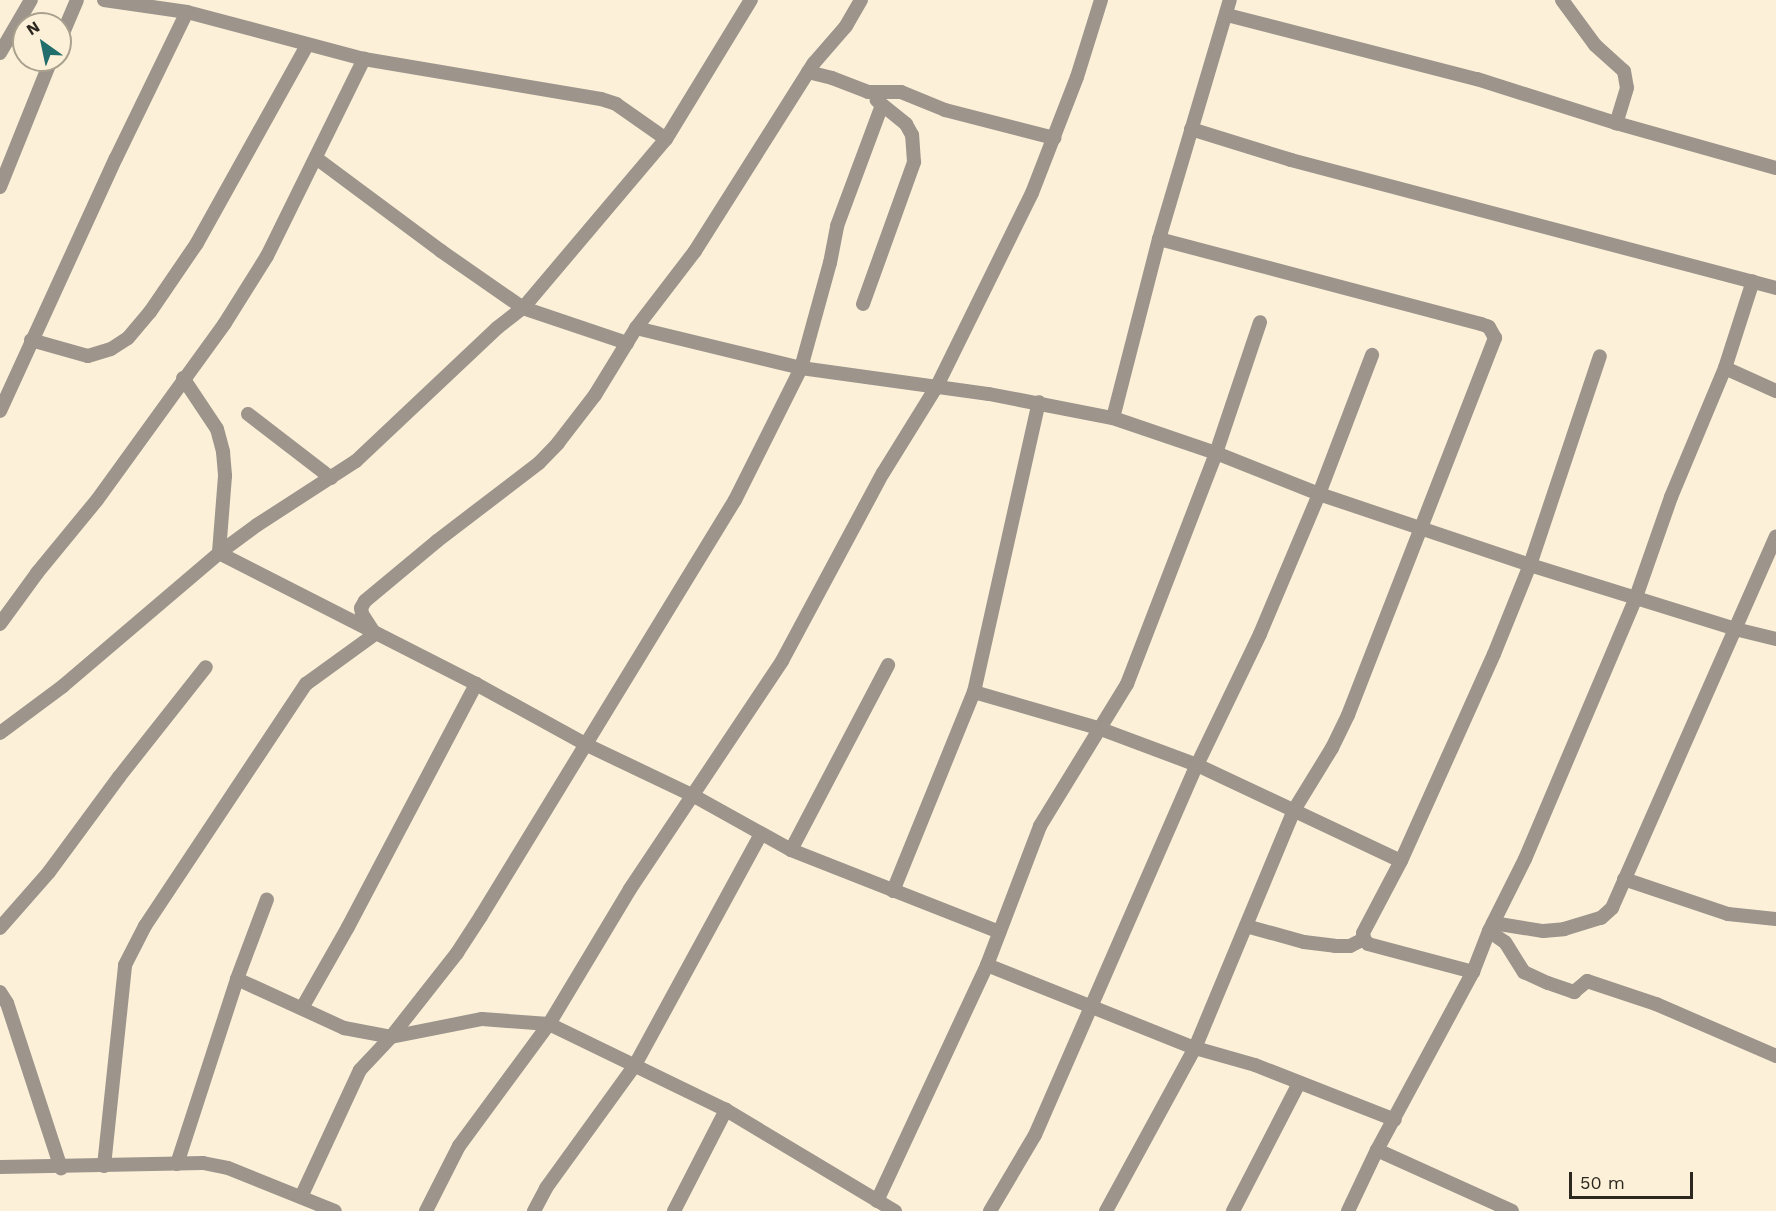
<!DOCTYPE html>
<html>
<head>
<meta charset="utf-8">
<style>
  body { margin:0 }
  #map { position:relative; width:1776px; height:1211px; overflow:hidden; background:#fcf1d8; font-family:"Work Sans",sans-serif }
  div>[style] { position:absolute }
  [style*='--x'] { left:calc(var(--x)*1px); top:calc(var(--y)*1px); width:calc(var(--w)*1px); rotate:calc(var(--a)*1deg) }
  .street>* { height:14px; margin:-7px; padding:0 7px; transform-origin:7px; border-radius:7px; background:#9d948c }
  span { translate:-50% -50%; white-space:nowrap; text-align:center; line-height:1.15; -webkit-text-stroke:4.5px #fcf1d8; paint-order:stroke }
  .north { position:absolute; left:12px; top:12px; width:60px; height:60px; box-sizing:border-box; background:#fcf1d8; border:2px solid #a9a18e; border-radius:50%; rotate:327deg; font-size:16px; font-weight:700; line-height:24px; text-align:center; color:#2c281f }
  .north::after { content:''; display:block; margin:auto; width:21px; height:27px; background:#226e6c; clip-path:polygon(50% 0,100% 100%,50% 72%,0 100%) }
  .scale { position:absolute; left:1569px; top:1172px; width:124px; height:27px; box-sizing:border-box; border:3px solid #2c281f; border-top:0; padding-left:8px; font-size:18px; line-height:21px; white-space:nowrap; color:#2c281f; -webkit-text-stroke:4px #fcf1d8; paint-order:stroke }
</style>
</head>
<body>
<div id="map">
  <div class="street">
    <i style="--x:104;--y:0;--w:84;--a:8.2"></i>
    <i style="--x:187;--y:12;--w:183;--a:14.9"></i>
    <i style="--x:364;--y:59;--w:240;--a:9.6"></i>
    <i style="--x:601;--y:99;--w:16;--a:18"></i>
    <i style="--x:616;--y:104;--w:61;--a:35"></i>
    <i style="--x:1562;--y:0;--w:56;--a:53.7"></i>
    <i style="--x:1595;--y:45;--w:39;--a:42"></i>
    <i style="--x:1624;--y:71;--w:17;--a:80"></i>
    <i style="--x:1627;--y:88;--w:37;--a:107"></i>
    <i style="--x:1227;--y:15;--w:258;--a:14.4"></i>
    <i style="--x:1477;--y:79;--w:146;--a:17.6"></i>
    <i style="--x:1616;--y:123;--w:166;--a:15.7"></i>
    <i style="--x:60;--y:40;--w:43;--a:-67"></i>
    <i style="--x:0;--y:53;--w:61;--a:-59.7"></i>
    <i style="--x:808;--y:72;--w:25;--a:14"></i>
    <i style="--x:832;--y:78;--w:39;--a:21"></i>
    <i style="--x:868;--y:92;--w:33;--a:0"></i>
    <i style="--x:901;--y:92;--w:48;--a:22.2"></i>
    <i style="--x:945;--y:110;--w:113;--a:14.4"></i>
    <i style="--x:1191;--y:129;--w:105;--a:17.2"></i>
    <i style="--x:1291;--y:160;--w:502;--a:14.78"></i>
    <i style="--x:316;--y:158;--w:156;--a:36.6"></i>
    <i style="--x:441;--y:251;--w:100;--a:34.8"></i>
    <i style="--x:523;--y:308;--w:110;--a:18.6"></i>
    <i style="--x:0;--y:187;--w:137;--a:-68.1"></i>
    <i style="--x:863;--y:304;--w:151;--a:-70.2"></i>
    <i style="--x:914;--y:162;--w:27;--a:-94"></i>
    <i style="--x:912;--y:135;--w:13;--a:-119"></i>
    <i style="--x:906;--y:124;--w:38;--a:-141"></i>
    <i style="--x:636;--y:328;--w:170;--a:13.6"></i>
    <i style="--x:801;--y:368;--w:190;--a:7.9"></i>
    <i style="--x:989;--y:394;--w:126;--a:11"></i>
    <i style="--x:1113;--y:418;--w:109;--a:18.8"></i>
    <i style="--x:1216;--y:453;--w:111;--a:21.7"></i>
    <i style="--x:1319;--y:494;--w:223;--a:18.6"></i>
    <i style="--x:1530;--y:565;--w:215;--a:17.3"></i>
    <i style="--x:1735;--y:629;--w:42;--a:13.7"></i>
    <i style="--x:31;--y:340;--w:59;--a:15.7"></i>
    <i style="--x:88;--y:356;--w:24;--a:-17"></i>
    <i style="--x:111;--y:349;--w:20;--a:-33"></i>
    <i style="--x:128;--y:338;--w:34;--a:-50"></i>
    <i style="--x:150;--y:312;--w:83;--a:-55.7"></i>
    <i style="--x:197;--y:243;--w:227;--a:-60.9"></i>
    <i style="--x:1725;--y:368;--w:56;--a:24.3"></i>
    <i style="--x:183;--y:378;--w:61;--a:56.3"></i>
    <i style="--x:217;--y:429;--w:24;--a:75"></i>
    <i style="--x:223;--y:452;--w:24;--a:85"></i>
    <i style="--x:225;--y:476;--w:77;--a:94.5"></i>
    <i style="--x:219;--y:553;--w:288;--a:27"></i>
    <i style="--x:476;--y:684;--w:127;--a:28.8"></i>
    <i style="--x:587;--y:745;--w:119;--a:25.5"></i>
    <i style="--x:694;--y:796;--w:111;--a:29.1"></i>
    <i style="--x:791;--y:850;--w:224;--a:21.5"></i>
    <i style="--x:0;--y:411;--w:278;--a:-65.4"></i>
    <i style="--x:116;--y:158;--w:162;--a:-64.1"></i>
    <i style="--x:248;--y:414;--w:105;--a:37.6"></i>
    <i style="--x:1113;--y:418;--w:185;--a:-75.6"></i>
    <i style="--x:1159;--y:239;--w:249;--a:-73.5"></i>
    <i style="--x:0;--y:624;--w:63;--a:-54"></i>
    <i style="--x:37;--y:573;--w:94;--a:-50.6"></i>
    <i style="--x:97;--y:500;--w:218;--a:-54.1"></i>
    <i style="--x:225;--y:323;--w:79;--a:-57.9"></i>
    <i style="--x:267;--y:256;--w:220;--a:-63.8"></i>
    <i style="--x:974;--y:692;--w:129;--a:16.2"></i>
    <i style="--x:1098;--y:728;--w:106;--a:20.5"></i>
    <i style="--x:1197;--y:765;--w:225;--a:25.2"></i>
    <i style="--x:0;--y:733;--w:79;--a:-36.7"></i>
    <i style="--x:63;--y:686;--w:205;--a:-40.4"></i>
    <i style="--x:219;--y:553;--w:47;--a:-36.4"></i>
    <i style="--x:257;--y:525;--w:118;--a:-32.9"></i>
    <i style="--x:356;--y:461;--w:194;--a:-43.3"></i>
    <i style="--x:497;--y:328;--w:33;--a:-38"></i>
    <i style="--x:523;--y:308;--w:221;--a:-49.8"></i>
    <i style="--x:666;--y:139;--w:163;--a:-58.6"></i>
    <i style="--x:791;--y:850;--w:209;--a:-62.3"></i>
    <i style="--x:1624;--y:879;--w:110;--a:18.6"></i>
    <i style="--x:1728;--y:914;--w:48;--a:5.9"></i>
    <i style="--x:893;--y:891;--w:215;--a:-67.9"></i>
    <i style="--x:974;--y:692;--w:297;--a:-77.4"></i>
    <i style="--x:1493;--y:923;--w:51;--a:9.1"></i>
    <i style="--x:1543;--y:931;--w:21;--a:-5"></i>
    <i style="--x:1564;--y:929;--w:39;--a:-17"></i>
    <i style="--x:1601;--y:918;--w:15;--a:-42"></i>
    <i style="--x:1612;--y:908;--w:406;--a:-66.2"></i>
    <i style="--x:1246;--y:926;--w:60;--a:15.4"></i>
    <i style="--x:1304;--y:942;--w:31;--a:7"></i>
    <i style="--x:1335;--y:946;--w:15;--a:0"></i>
    <i style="--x:1350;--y:946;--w:16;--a:-27"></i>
    <i style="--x:0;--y:928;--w:74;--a:-48.8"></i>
    <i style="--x:49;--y:872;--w:118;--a:-53.6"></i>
    <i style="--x:119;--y:777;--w:140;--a:-51.7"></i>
    <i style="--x:1489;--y:931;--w:19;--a:35"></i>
    <i style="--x:1505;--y:942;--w:36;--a:58"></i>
    <i style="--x:1524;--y:972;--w:26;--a:25"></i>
    <i style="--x:1548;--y:983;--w:28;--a:19"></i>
    <i style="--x:1574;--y:992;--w:17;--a:-40"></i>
    <i style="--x:1587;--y:981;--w:73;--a:18.4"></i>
    <i style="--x:1656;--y:1004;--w:131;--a:23.4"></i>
    <i style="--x:1364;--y:939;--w:6;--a:-99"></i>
    <i style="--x:1363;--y:933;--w:81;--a:-62.2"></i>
    <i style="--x:1401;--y:861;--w:227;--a:-65.8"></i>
    <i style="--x:1494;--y:654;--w:96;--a:-68"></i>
    <i style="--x:1530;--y:565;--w:220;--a:-71.5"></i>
    <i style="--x:1364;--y:939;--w:6;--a:51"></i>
    <i style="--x:1368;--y:944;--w:109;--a:14.9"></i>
    <i style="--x:987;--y:965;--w:224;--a:21.8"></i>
    <i style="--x:1195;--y:1048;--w:62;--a:15.8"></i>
    <i style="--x:1255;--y:1065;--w:150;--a:21.4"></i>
    <i style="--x:237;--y:979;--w:118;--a:24.6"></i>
    <i style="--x:344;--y:1028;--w:48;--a:10.8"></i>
    <i style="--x:391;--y:1037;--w:93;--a:-11.2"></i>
    <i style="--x:482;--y:1019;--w:67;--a:4.3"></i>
    <i style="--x:549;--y:1024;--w:197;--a:25.9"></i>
    <i style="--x:726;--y:1110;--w:197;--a:30.9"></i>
    <i style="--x:0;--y:992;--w:13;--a:58"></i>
    <i style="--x:7;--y:1003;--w:174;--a:71.9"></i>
    <i style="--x:302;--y:1008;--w:93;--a:-60.4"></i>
    <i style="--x:348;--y:927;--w:275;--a:-62.2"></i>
    <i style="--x:1377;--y:1150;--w:148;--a:24.3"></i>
    <i style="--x:177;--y:1164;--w:194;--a:-72"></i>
    <i style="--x:237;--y:979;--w:85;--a:-69.4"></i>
    <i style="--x:104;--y:1166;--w:202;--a:-84"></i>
    <i style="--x:125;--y:965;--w:44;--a:-62.9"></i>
    <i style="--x:145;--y:926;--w:291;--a:-56.4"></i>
    <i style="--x:306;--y:684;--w:85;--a:-35.9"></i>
    <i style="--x:375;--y:634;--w:24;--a:-123"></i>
    <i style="--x:362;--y:614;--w:6;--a:-99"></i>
    <i style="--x:361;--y:608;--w:8;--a:-60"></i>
    <i style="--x:365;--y:601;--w:94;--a:-39.8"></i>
    <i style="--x:437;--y:541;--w:128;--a:-37.4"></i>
    <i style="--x:539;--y:463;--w:28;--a:-46"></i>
    <i style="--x:558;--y:443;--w:61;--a:-52.4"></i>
    <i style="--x:595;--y:395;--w:79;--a:-58.5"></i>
    <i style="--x:636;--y:328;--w:97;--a:-52.5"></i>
    <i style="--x:695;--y:251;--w:222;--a:-57.7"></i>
    <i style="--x:814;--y:63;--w:49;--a:-49.1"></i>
    <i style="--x:846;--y:26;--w:30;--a:-60"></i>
    <i style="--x:0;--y:1167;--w:203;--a:-1.1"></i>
    <i style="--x:203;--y:1163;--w:25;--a:11"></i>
    <i style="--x:228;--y:1168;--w:115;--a:21.9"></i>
    <i style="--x:301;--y:1197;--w:140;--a:-65.1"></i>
    <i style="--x:360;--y:1070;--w:45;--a:-46.8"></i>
    <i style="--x:391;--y:1037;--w:107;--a:-51.8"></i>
    <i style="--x:457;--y:953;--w:44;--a:-57"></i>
    <i style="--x:481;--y:916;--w:487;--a:-58.6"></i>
    <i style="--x:735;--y:500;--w:148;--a:-63.4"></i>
    <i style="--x:801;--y:368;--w:109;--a:-74.6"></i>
    <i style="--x:830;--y:263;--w:38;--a:-79"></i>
    <i style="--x:837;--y:226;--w:129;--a:-69.6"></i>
    <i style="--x:877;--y:1201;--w:260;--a:-65"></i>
    <i style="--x:987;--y:965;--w:149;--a:-69.1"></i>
    <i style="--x:1040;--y:826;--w:167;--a:-58.5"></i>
    <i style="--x:1127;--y:684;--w:248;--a:-68.9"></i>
    <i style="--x:1216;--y:453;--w:138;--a:-71.4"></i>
    <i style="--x:426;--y:1211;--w:73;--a:-63.1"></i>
    <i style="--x:459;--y:1146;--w:152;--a:-53.6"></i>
    <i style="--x:549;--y:1024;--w:157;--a:-59"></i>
    <i style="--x:630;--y:889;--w:274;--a:-56.3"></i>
    <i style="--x:782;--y:661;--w:213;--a:-61.8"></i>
    <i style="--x:883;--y:473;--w:102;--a:-58.2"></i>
    <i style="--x:937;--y:386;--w:215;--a:-63.8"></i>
    <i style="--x:1032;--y:193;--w:124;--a:-68.8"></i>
    <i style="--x:1077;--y:77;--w:81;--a:-72.7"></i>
    <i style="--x:534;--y:1211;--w:26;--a:-62"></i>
    <i style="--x:546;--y:1188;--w:152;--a:-54.1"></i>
    <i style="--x:635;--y:1065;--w:263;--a:-61.4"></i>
    <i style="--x:674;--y:1211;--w:114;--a:-62.8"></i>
    <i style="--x:990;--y:1211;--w:88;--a:-59.4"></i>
    <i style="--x:1035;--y:1135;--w:404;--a:-66.4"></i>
    <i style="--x:1197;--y:765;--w:145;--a:-64.3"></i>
    <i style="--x:1260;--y:634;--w:152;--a:-67.1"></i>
    <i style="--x:1319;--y:494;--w:149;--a:-69.1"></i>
    <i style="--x:1106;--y:1211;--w:186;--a:-61.4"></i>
    <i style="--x:1195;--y:1048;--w:258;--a:-67.4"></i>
    <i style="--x:1294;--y:810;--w:73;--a:-58.5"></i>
    <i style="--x:1332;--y:748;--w:37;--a:-64"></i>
    <i style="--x:1348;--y:715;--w:405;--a:-68.7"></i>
    <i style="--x:1495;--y:338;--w:13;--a:-119"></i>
    <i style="--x:1489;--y:327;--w:9;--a:-159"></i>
    <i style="--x:1481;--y:324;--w:333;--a:-165.2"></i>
    <i style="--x:1233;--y:1211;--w:144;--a:-62.7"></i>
    <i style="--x:1348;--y:1211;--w:68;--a:-64.6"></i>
    <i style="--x:1377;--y:1150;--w:202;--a:-61.7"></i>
    <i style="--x:1473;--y:972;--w:44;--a:-68.7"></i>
    <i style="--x:1489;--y:931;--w:80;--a:-63.4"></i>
    <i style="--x:1525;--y:859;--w:285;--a:-67"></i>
    <i style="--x:1636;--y:597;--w:106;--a:-70.7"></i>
    <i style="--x:1671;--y:497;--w:140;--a:-67.3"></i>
    <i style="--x:1725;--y:368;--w:91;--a:-72.2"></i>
  </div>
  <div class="north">N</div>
  <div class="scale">50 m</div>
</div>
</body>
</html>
